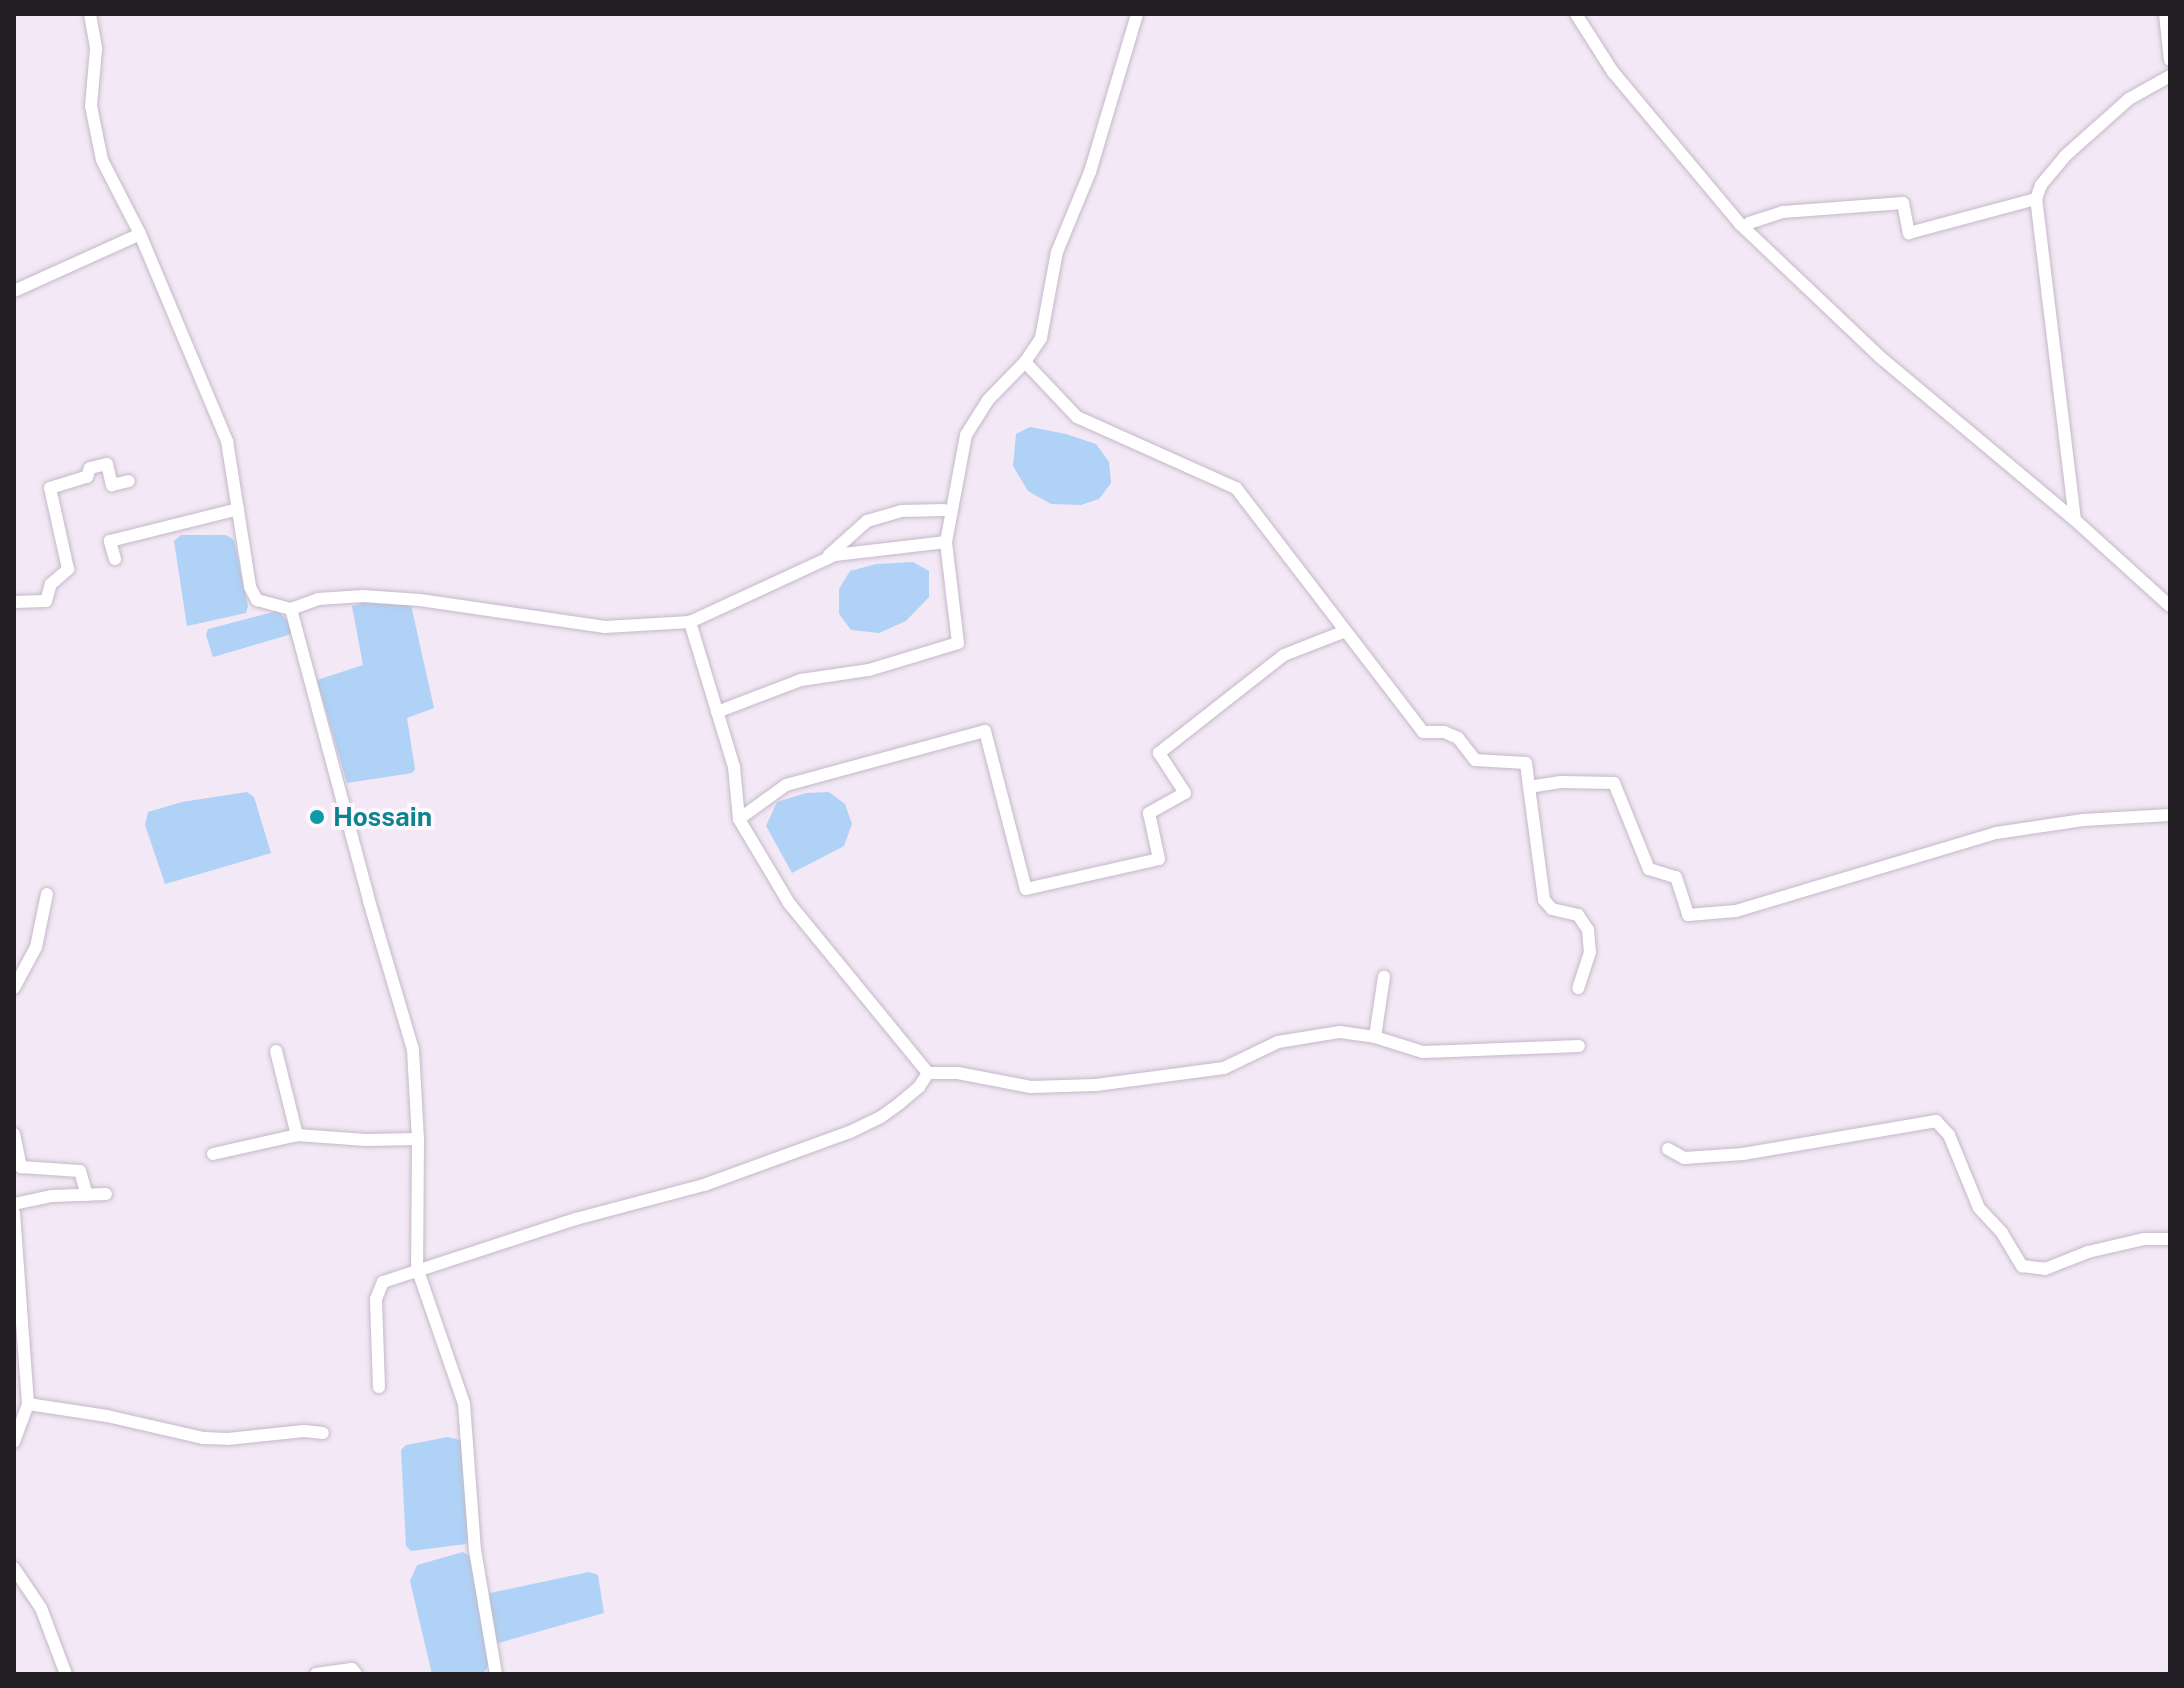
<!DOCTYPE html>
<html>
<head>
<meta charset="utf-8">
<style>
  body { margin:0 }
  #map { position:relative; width:2184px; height:1688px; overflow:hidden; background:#f3e8f6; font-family:"Public Sans",sans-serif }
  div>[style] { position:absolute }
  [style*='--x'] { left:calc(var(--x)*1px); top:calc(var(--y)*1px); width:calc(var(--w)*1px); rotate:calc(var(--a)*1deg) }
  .water>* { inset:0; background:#afd2f6 }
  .roads { filter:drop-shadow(0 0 2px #c4b9c7) drop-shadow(0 0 2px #c4b9c7) }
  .street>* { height:12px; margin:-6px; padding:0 6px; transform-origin:6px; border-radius:6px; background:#fff }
  .dots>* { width:22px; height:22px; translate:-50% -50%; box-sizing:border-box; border:4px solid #fcf8fe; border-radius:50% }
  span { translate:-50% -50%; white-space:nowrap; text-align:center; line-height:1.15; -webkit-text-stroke:8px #fcf8fe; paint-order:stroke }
  .culture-label { font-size:26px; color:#0d838f; font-weight:700 }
  .left { translate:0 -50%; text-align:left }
  .frame { position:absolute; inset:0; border:16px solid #221e23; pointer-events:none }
</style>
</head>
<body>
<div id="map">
  <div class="water">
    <i style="clip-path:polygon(1030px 427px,1066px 434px,1096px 444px,1109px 462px,1111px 483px,1099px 499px,1081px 505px,1051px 504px,1028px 491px,1013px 466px,1016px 434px)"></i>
    <i style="clip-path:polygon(181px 535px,226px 535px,234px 540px,248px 606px,246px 613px,187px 626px,174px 541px)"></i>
    <i style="clip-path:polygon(913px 562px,929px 571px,929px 597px,906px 621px,879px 633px,851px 630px,839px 614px,839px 589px,850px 571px,876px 564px)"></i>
    <i style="clip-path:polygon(373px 600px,411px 605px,434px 708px,407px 718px,415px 769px,412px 773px,347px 783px,317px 680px,363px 665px,352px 606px)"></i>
    <i style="clip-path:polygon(277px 611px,288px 621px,292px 634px,213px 657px,206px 635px,208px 629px)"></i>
    <i style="clip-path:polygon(247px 792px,254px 797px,271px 853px,165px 884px,145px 825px,148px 812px,182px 802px)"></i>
    <i style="clip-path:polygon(829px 792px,845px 804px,852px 824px,844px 846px,792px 873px,766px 826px,777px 802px,806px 793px)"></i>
    <i style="clip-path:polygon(448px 1437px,463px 1441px,469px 1540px,466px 1544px,411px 1551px,406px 1546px,401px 1450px,406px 1445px)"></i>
    <i style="clip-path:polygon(463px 1552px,469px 1556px,471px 1565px,490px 1663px,483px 1674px,432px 1674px,410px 1581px,417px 1565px)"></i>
    <i style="clip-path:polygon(589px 1572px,598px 1575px,604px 1613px,495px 1644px,486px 1594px)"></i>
  </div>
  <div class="roads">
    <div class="street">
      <i style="--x:90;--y:14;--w:36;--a:80"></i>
      <i style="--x:96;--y:49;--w:57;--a:95"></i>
      <i style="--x:91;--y:106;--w:55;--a:78.5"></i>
      <i style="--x:102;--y:160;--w:83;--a:62.8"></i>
      <i style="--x:140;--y:234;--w:225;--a:67.2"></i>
      <i style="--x:227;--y:441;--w:148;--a:81"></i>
      <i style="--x:250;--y:587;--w:15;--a:62"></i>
      <i style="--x:257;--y:600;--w:35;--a:15"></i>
      <i style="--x:291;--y:609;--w:302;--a:75"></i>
      <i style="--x:369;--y:901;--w:155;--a:73.5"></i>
      <i style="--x:413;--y:1050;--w:89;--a:86.8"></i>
      <i style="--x:418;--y:1139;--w:129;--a:90.4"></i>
      <i style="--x:417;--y:1268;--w:144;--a:70.9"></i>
      <i style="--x:464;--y:1404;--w:146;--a:85.7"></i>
      <i style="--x:475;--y:1550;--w:126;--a:80.4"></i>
      <i style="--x:1576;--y:14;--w:69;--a:57.5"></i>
      <i style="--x:1613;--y:72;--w:198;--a:50.1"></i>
      <i style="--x:1740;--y:224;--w:193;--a:43.5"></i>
      <i style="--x:1880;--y:357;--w:254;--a:39.9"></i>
      <i style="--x:2075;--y:520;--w:128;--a:42.2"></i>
      <i style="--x:2165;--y:14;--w:46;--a:83.8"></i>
      <i style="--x:1749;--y:223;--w:36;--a:-18"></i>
      <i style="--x:1783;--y:212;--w:120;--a:-4.3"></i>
      <i style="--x:1903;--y:203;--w:31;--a:79"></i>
      <i style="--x:1909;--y:233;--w:131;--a:-15"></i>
      <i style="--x:14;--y:291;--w:138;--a:-24.3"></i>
      <i style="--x:1025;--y:362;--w:76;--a:46.6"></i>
      <i style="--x:1077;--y:417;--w:174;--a:24.1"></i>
      <i style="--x:1236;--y:488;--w:307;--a:52.5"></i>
      <i style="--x:1423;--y:732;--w:21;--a:0"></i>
      <i style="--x:1444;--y:732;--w:15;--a:23"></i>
      <i style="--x:1458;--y:738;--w:28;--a:52"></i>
      <i style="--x:1475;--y:760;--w:51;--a:3.4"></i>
      <i style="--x:1526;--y:763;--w:24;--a:83"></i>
      <i style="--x:1529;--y:787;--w:32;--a:-9"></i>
      <i style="--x:1561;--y:782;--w:53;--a:1.1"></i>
      <i style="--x:1614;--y:783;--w:93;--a:67.9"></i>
      <i style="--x:1649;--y:869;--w:28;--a:17"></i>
      <i style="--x:1676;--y:877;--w:40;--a:72"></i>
      <i style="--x:1688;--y:915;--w:48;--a:-4.8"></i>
      <i style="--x:1736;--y:911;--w:271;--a:-16.7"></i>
      <i style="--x:1996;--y:833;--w:88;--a:-8.5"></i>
      <i style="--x:2083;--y:820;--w:87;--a:-3.3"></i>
      <i style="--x:2075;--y:520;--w:323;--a:-96.9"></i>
      <i style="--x:2036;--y:199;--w:15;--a:-70"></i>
      <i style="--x:2041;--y:185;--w:38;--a:-50"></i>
      <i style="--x:2065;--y:156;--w:86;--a:-41.7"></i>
      <i style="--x:2129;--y:99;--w:47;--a:-29.3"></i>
      <i style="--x:829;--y:555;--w:51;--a:-41.8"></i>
      <i style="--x:867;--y:521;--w:35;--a:-16"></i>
      <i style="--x:901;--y:511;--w:43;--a:-1.3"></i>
      <i style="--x:115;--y:559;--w:19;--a:-106"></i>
      <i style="--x:110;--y:541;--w:132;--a:-14"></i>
      <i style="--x:14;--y:602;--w:32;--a:-2"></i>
      <i style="--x:46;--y:601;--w:18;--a:-74"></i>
      <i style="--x:51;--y:584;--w:23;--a:-41"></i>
      <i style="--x:68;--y:569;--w:83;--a:-102.5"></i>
      <i style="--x:50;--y:488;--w:39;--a:-17"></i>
      <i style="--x:87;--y:477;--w:9;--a:-72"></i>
      <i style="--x:90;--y:468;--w:17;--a:-13"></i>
      <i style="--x:107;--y:464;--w:22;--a:77"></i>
      <i style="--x:112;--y:485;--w:17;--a:-13"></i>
      <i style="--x:291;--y:609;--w:29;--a:-20"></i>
      <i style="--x:318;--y:599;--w:45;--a:-3.8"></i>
      <i style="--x:363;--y:596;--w:57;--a:4"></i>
      <i style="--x:420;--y:600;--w:187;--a:8.3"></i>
      <i style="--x:605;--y:627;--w:85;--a:-3.4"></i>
      <i style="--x:690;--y:622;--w:160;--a:-24.8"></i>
      <i style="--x:835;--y:555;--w:112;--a:-6.7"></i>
      <i style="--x:946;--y:542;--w:109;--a:-79.4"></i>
      <i style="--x:966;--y:435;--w:41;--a:-57.8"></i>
      <i style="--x:988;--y:400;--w:53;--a:-45.8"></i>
      <i style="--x:1025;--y:362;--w:29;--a:-56"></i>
      <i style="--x:1041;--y:338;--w:87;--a:-79.5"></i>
      <i style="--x:1057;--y:252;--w:87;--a:-67.6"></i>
      <i style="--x:1090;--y:172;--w:165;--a:-73.4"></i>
      <i style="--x:717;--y:712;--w:90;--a:-20.9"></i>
      <i style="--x:801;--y:680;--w:69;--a:-8.4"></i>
      <i style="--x:869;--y:670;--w:93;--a:-16.9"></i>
      <i style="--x:958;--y:643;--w:102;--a:-96.8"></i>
      <i style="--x:1529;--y:787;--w:114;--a:82.4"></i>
      <i style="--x:1544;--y:900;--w:12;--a:48"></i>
      <i style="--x:1552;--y:909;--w:27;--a:13"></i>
      <i style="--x:1578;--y:915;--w:18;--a:56"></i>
      <i style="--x:1588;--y:930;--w:22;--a:85"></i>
      <i style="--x:1590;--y:952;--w:38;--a:108"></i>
      <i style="--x:739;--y:819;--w:58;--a:-35.9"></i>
      <i style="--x:786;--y:785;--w:206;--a:-15.2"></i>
      <i style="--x:985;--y:731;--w:163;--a:75.5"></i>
      <i style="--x:1026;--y:889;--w:136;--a:-12.7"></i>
      <i style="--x:1159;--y:859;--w:47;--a:-102.3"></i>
      <i style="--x:1149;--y:813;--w:41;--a:-29.1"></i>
      <i style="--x:1185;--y:793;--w:48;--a:-123"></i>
      <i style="--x:1159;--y:753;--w:159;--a:-38.1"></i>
      <i style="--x:1284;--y:655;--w:63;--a:-21.3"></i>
      <i style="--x:14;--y:988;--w:47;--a:-61.8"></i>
      <i style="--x:36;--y:947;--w:54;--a:-78.3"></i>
      <i style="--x:1375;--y:1037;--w:61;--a:-81.5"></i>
      <i style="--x:276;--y:1051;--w:87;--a:76"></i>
      <i style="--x:928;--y:1073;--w:30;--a:0"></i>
      <i style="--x:958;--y:1073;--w:74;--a:10.9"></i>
      <i style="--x:1031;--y:1087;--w:65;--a:-1.8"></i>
      <i style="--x:1096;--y:1085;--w:129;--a:-7.6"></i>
      <i style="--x:1224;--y:1068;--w:60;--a:-25.7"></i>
      <i style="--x:1278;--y:1042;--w:63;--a:-9.2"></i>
      <i style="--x:1340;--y:1032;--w:35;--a:8"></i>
      <i style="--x:1375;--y:1037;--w:50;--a:17.4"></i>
      <i style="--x:1423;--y:1052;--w:156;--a:-2.2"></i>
      <i style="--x:14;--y:1134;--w:34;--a:78"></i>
      <i style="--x:21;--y:1167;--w:59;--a:3.9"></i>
      <i style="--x:80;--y:1171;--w:25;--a:74"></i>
      <i style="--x:1668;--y:1149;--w:18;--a:29"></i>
      <i style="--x:1684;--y:1158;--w:59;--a:-3.9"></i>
      <i style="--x:1743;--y:1154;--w:196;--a:-9.7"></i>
      <i style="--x:1936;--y:1121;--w:19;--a:47"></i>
      <i style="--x:1949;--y:1135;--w:79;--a:67.7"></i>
      <i style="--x:1979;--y:1208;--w:34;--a:47"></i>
      <i style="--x:2002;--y:1233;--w:39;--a:59"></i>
      <i style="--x:2022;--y:1266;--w:23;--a:7"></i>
      <i style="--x:2045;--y:1269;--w:46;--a:-21.6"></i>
      <i style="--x:2088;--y:1252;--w:57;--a:-13.1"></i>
      <i style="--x:2144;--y:1239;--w:26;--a:0"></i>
      <i style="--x:213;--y:1154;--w:86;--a:-12.7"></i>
      <i style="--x:297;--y:1135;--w:69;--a:4.1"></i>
      <i style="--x:366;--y:1140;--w:52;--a:-1.1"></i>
      <i style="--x:14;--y:1204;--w:39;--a:-12"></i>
      <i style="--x:52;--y:1196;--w:54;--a:-2.1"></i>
      <i style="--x:14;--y:1213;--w:192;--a:85.8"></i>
      <i style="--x:28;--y:1404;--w:40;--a:110.2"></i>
      <i style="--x:379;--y:1387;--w:88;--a:-92"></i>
      <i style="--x:376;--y:1299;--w:18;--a:-68"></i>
      <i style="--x:383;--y:1282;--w:203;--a:-18.1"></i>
      <i style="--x:576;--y:1219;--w:132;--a:-14.9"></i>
      <i style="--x:704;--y:1185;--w:155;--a:-20"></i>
      <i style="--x:850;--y:1132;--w:34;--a:-26"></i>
      <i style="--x:881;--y:1117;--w:24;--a:-36"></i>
      <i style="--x:900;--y:1103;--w:25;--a:-40"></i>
      <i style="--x:919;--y:1087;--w:17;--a:-57"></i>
      <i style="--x:928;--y:1073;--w:220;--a:-129.3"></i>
      <i style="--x:789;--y:903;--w:98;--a:-120.8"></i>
      <i style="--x:739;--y:819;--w:52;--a:-95.5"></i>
      <i style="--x:734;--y:767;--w:152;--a:-106.9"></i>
      <i style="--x:28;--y:1404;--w:80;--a:8.6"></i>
      <i style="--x:107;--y:1416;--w:98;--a:12.9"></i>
      <i style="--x:203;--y:1438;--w:25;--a:2"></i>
      <i style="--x:228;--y:1439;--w:76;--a:-6"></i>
      <i style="--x:304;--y:1431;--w:19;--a:6"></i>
      <i style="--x:14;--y:1568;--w:48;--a:56"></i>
      <i style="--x:41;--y:1608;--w:71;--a:69.3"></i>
      <i style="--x:316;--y:1674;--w:36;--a:-8"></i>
      <i style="--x:352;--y:1669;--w:6;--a:51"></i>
    </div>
  </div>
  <div class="dots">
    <i style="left:317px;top:817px;background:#0f9aa8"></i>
  </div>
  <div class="culture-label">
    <span class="left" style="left:333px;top:817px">Hossain</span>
  </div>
  <div class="frame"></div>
</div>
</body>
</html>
